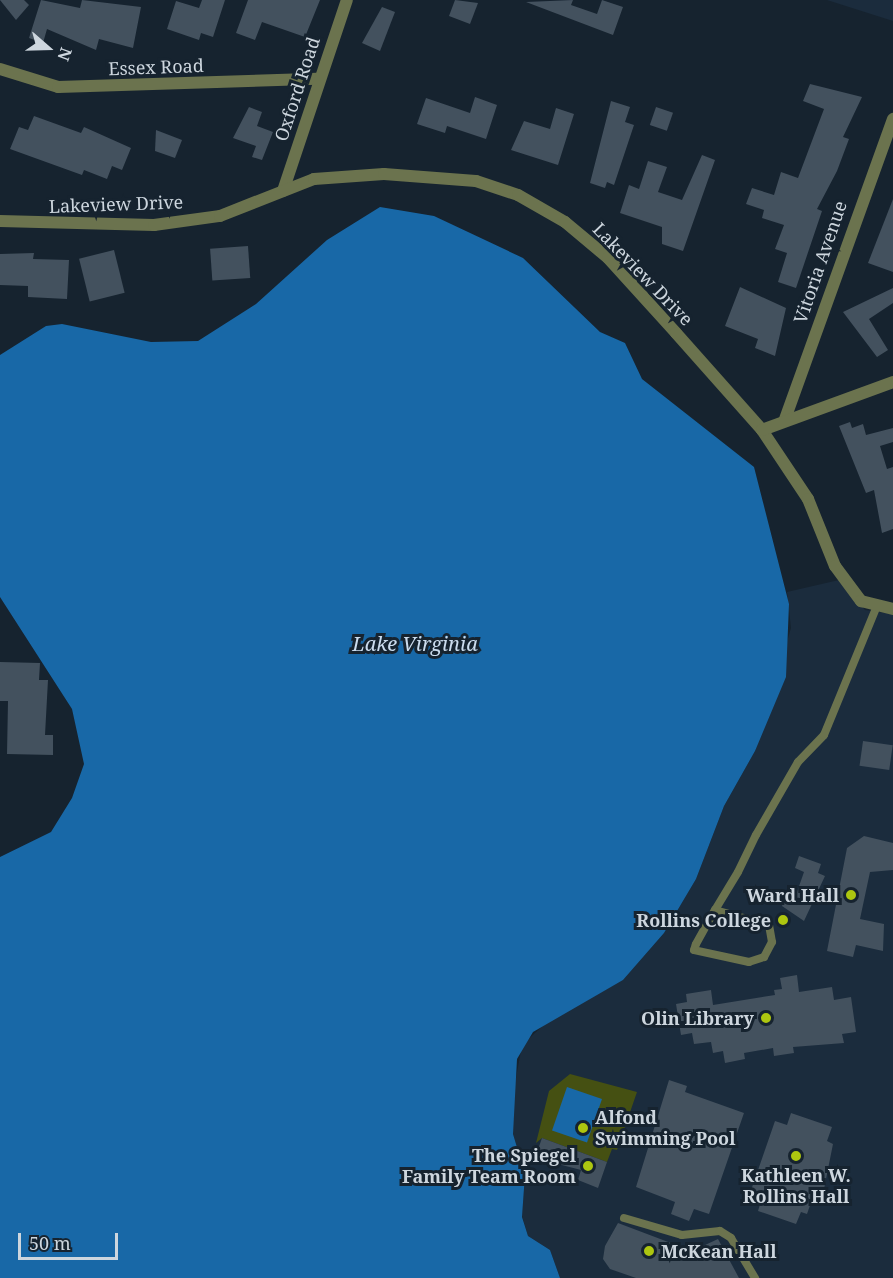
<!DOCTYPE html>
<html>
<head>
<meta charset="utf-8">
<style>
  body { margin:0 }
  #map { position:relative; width:893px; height:1278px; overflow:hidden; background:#16232f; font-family:"Noto Serif",serif }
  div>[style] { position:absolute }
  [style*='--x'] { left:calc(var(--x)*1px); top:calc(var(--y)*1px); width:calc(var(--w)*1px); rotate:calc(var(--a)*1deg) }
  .built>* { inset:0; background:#1b2c3d }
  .green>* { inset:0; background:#455012 }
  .water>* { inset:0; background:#1868a7; transform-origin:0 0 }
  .building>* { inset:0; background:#43515e; transform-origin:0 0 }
  .lane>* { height:8px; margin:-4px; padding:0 4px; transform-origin:4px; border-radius:4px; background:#6b734e }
  .street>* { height:12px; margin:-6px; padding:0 6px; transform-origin:6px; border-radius:6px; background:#6b734e }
  .dots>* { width:16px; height:16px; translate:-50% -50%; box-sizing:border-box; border:3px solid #16232f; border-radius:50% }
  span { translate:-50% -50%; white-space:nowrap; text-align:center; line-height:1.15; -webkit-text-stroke:6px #16232f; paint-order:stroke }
  .street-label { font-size:18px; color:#cdd6de }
  .poi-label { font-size:18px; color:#cdd6de; font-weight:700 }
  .right { translate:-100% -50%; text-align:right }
  .left { translate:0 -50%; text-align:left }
  .water-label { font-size:20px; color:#cbdcee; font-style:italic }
  .north { position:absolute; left:18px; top:18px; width:60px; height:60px; -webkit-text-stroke:4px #16232f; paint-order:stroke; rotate:110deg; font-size:16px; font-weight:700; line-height:24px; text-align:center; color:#cdd6de }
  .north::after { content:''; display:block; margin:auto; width:21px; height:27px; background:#cdd6de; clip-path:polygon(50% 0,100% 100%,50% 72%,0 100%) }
  .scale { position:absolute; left:18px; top:1233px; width:100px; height:27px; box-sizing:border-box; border:3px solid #cdd6de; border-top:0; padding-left:8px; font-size:18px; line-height:21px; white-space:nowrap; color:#cdd6de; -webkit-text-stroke:4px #16232f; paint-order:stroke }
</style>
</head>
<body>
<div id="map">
  <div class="built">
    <i style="clip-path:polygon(827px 0,893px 0,893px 21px)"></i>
    <i style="clip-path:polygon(839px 580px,865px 610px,893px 614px,893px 1278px,560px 1278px,550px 1250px,528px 1236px,522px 1216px,525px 1174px,513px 1134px,512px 1100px,522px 1045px,547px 1022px,623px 980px,664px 933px,696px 879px,724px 806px,755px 751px,791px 628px,787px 592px)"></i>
  </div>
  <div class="green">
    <i style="clip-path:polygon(570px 1074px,637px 1092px,617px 1150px,612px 1149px,607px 1162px,542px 1138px,536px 1143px,549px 1091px)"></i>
  </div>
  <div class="water">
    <i style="clip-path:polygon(380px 207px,434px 216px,523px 258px,600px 332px,625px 343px,642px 379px,754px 467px,789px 604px,786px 677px,755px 751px,724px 806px,696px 879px,664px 933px,623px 980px,533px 1032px,517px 1059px,513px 1134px,525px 1174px,522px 1217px,528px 1236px,550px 1250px,560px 1278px,0 1278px,0 857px,51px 832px,72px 798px,84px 764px,72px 709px,0 597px,0 355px,46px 326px,62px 324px,151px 342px,198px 341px,256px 304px,327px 240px)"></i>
    <i style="left:567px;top:1087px;width:37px;height:46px;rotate:19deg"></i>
  </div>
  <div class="building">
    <i style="clip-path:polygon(0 0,24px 0,29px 5px,16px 20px)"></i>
    <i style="clip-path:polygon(41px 0,80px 8px,82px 0,141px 7px,133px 48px,99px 39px,96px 50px,47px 29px,43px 43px,29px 38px)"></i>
    <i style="clip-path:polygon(202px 0,225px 0,213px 37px,201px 33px,199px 40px,167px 29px,176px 1px,199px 8px)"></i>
    <i style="clip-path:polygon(248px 0,320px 0,305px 37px,262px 22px,255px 40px,236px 33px)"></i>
    <i style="clip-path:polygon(455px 0,478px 3px,470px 24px,449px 16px)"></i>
    <i style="clip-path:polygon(573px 0,571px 5px,597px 14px,602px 0,623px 7px,613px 35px,526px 2px)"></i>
    <i style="clip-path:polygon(382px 7px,395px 12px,380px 51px,362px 43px)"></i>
    <i style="clip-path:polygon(810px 84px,862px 97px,843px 137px,849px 139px,837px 171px,817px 209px,822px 211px,796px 288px,778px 282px,787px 253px,775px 249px,784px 225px,762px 218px,764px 210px,746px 204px,752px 188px,774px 195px,781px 172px,798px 178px,824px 109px,803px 101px)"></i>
    <i style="clip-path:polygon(475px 97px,497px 105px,486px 139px,447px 126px,445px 133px,417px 124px,426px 98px,470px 113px)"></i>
    <i style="clip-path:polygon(611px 101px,630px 107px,625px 122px,634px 125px,614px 185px,607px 182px,605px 188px,590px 183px)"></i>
    <i style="clip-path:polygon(249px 107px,262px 112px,257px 126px,273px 132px,262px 160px,252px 157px,256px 146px,233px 138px)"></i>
    <i style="left:656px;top:107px;width:18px;height:19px;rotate:19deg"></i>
    <i style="clip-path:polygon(556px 108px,574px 114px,558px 165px,511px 150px,524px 121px,550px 129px)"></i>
    <i style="clip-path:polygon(34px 116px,81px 133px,84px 127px,131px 148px,122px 170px,112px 166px,107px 179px,84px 170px,82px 175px,10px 149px,19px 127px,28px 130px)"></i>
    <i style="clip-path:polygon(156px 130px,182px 140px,175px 158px,155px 151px)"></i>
    <i style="clip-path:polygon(702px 155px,715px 160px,683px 251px,662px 244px,662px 227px,620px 213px,629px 185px,639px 189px,648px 161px,667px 167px,658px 192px,682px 200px)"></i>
    <i style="clip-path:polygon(893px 199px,893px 272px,868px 263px)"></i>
    <i style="left:248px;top:246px;width:32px;height:38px;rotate:86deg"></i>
    <i style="left:114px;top:250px;width:44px;height:36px;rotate:76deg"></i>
    <i style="clip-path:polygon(34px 253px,33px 259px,69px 260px,67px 299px,28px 297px,28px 286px,0 285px,0 254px)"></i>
    <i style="clip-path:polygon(740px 287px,786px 308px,775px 356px,755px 348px,758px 339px,725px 326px)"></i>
    <i style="clip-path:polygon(893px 288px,893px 303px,869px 319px,888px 350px,877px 357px,843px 312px)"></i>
    <i style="clip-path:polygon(850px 422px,852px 428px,863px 424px,866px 435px,893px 428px,893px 442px,880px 446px,887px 469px,893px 467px,893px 529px,882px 533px,874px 490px,866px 493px,839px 426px)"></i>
    <i style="clip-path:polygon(0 662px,40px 663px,39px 680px,48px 680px,45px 735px,53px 735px,53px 755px,7px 754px,8px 701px,0 701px)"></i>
    <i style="left:863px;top:741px;width:30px;height:25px;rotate:8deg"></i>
    <i style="clip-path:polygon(864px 836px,893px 843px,893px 870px,870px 872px,860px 919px,884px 924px,883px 951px,856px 945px,853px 957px,827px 951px,847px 848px)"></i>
    <i style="clip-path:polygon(799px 856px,821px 864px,818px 873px,825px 876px,804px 921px,782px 906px,786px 894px,797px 892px,804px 872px,795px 868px)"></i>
    <i style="clip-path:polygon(797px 975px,799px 992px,832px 987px,834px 1000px,851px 997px,856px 1032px,842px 1034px,844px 1043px,793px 1047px,794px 1053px,774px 1056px,773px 1048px,744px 1053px,745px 1059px,725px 1063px,723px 1051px,713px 1053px,711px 1042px,694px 1044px,692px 1033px,681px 1035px,676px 1004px,687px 1002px,686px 994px,711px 990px,713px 1005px,775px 995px,774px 990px,782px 989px,780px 978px)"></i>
    <i style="clip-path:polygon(669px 1080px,687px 1086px,685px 1092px,744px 1113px,709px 1214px,694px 1209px,689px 1221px,671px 1214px,675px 1202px,636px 1187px)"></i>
    <i style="clip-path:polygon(791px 1113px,832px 1127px,827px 1141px,833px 1144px,823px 1194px,815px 1191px,807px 1214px,801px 1212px,796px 1224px,758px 1211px,761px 1201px,749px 1196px,775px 1121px,787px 1125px)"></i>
    <i style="clip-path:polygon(542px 1138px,607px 1162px,598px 1188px,578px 1180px,581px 1170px,535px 1158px)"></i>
    <i style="clip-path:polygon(618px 1223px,692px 1251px,718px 1239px,739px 1278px,636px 1278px,610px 1269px,603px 1259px,605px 1246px)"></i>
  </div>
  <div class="lane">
    <i style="--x:715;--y:910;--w:56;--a:15.5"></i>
    <i style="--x:769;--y:925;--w:17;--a:80"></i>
    <i style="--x:772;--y:942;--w:17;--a:118"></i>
    <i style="--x:764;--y:957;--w:16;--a:162"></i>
    <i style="--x:749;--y:962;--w:56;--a:-167.7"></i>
    <i style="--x:694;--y:950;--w:6;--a:-72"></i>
    <i style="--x:696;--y:944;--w:39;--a:-61"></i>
    <i style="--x:715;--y:910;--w:44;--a:-58.8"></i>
    <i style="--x:738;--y:872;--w:41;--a:-64.1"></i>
    <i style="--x:756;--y:835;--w:84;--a:-60.1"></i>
    <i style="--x:798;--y:762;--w:37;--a:-46"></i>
    <i style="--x:824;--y:735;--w:137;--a:-67.7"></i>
    <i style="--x:624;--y:1218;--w:60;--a:16.3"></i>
    <i style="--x:682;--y:1235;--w:38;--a:-6"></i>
    <i style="--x:720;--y:1231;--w:13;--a:32"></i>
    <i style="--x:731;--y:1238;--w:47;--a:59"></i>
  </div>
  <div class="street">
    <i style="--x:0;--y:69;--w:61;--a:17.2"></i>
    <i style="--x:58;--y:87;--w:259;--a:-1.8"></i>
    <i style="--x:283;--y:191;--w:201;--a:-71.5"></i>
    <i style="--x:0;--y:221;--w:154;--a:1.5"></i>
    <i style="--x:154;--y:225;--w:67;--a:-7.8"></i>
    <i style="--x:220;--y:216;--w:101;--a:-21.5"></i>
    <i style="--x:314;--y:179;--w:70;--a:-4.1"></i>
    <i style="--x:384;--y:174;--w:92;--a:4.4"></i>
    <i style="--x:476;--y:181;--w:44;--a:18.4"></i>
    <i style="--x:518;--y:195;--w:54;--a:29.9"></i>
    <i style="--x:565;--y:222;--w:56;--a:39.9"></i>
    <i style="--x:608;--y:258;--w:101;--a:47.8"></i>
    <i style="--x:676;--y:333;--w:130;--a:48.4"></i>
    <i style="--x:762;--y:430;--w:83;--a:56.3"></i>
    <i style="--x:808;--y:499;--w:72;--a:68.1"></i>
    <i style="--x:835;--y:566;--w:44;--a:53.4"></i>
    <i style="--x:861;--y:601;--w:33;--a:14"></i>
    <i style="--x:785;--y:419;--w:319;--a:-70.2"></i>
    <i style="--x:762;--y:430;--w:140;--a:-20.1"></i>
  </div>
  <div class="dots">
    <i style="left:851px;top:895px;background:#adc610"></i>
    <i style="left:783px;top:920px;background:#adc610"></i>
    <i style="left:766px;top:1018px;background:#adc610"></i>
    <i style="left:583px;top:1128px;background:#adc610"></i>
    <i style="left:796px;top:1156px;background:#adc610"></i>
    <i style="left:588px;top:1166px;background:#adc610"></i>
    <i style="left:649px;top:1251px;background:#adc610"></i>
  </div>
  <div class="street-label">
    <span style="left:156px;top:67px;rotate:-2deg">Essex Road</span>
    <span style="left:297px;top:89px;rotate:-72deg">Oxford Road</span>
    <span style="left:116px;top:204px;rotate:-2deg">Lakeview Drive</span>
    <span style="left:820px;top:262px;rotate:-71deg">Vitoria Avenue</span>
    <span style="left:643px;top:274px;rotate:46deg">Lakeview Drive</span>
  </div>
  <div class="poi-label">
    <span class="right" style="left:839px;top:895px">Ward Hall</span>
    <span class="right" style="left:771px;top:920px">Rollins College</span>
    <span class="right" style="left:754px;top:1018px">Olin Library</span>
    <span class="left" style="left:595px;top:1128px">Alfond<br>Swimming Pool</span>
    <span class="right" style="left:576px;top:1166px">The Spiegel<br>Family Team Room</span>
    <span style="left:796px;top:1186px">Kathleen W.<br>Rollins Hall</span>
    <span class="left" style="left:661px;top:1251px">McKean Hall</span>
  </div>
  <div class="water-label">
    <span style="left:415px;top:643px">Lake Virginia</span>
  </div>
  <div class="north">N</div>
  <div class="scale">50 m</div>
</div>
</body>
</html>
